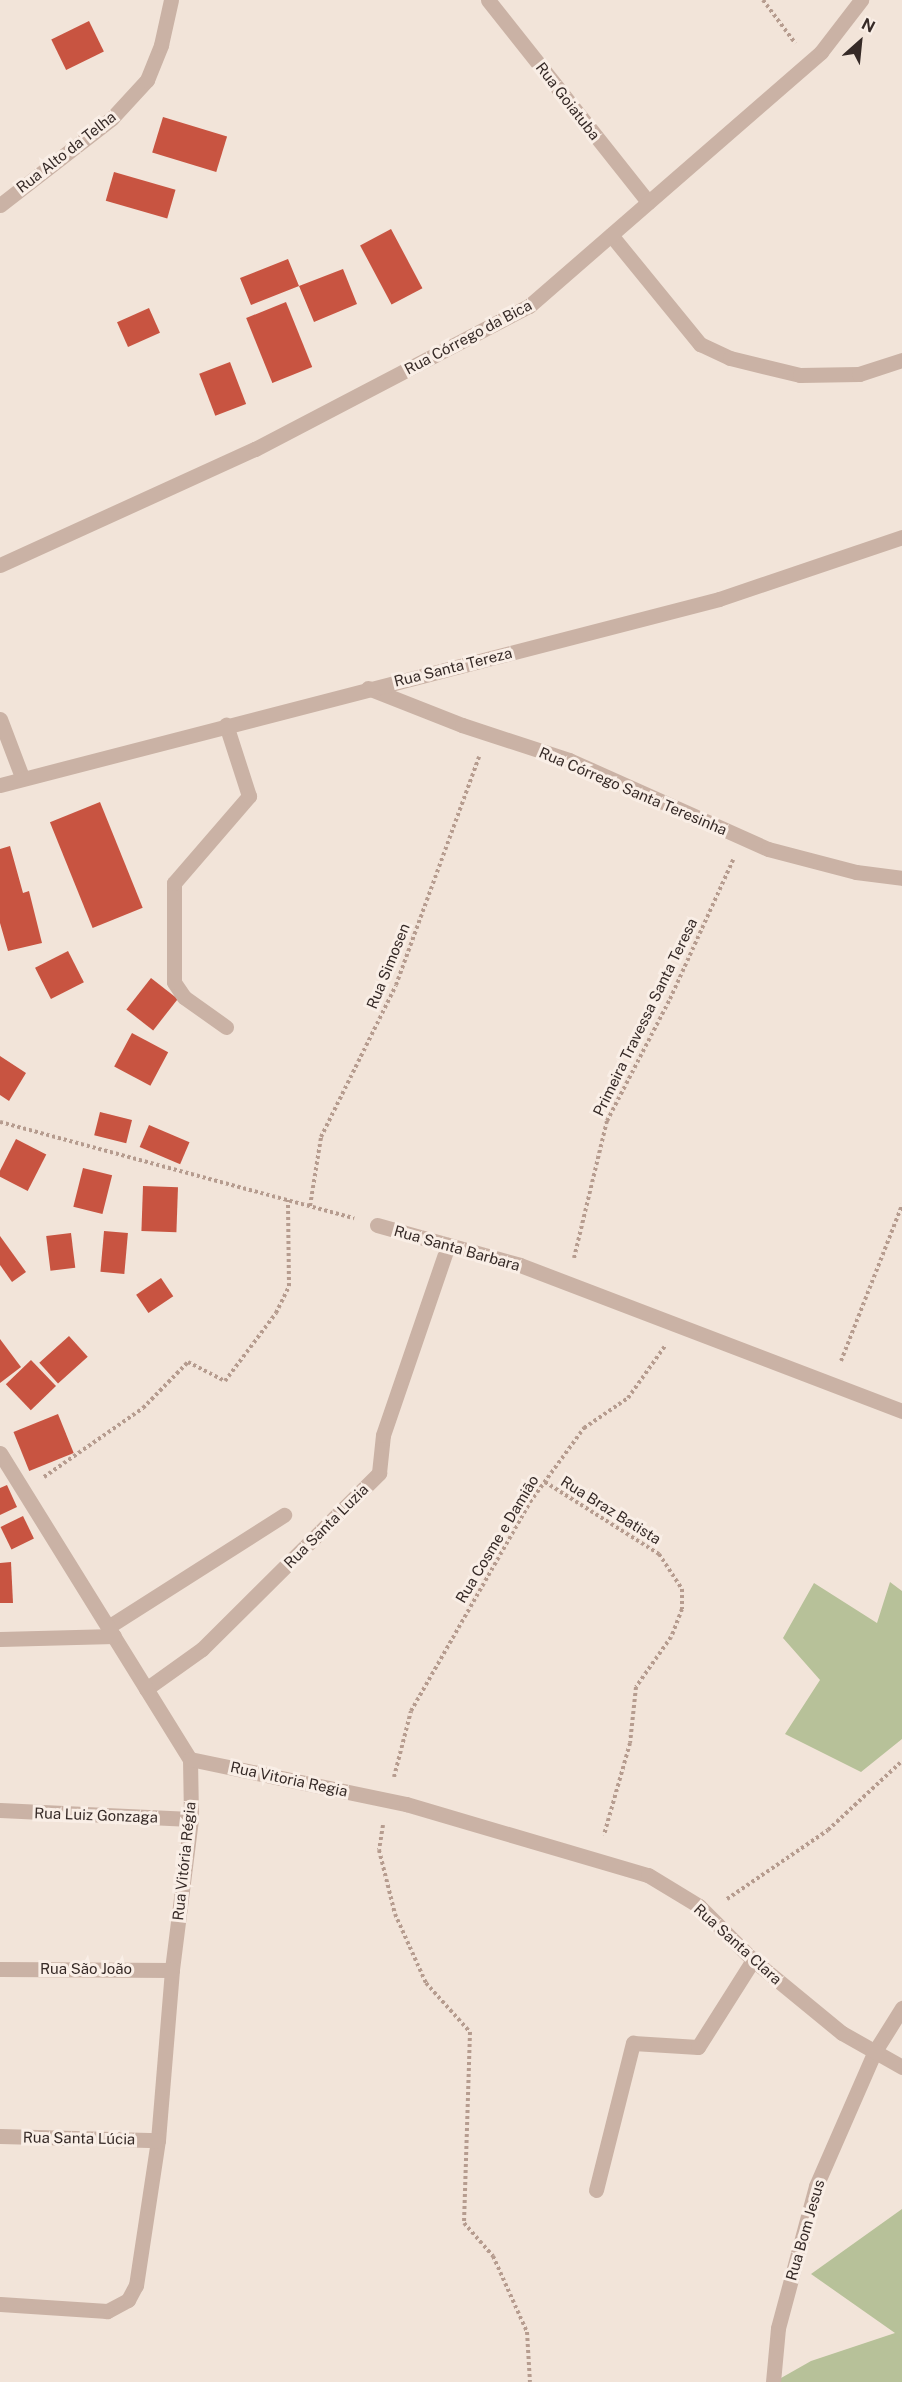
<!DOCTYPE html>
<html>
<head>
<meta charset="utf-8">
<style>
  body { margin:0 }
  #map { position:relative; width:902px; height:2382px; overflow:hidden; background:#f2e4d9; font-family:"Public Sans",sans-serif }
  div>[style] { position:absolute }
  [style*='--x'] { left:calc(var(--x)*1px); top:calc(var(--y)*1px); width:calc(var(--w)*1px); rotate:calc(var(--a)*1deg) }
  .green>* { inset:0; background:#b7c199 }
  .building>* { inset:0; background:#c85441; transform-origin:0 0 }
  .path>* { height:4px; margin-top:-2px; transform-origin:0; background:repeating-linear-gradient(90deg,#b69c8f 0 3px,transparent 0 6px) }
  .lane>* { height:15px; margin:-7.5px; padding:0 7.5px; transform-origin:7.5px; border-radius:7.5px; background:#cab2a5 }
  .street>* { height:15px; margin:-7.5px; padding:0 7.5px; transform-origin:7.5px; border-radius:7.5px; background:#cab2a5 }
  span { translate:-50% -50%; white-space:nowrap; text-align:center; line-height:1.15; -webkit-text-stroke:6px #f9eee6; paint-order:stroke }
  .street-label { font-size:15px; color:#362a27 }
  .north { position:absolute; left:830px; top:12px; width:60px; height:60px; -webkit-text-stroke:4px #f9eee6; paint-order:stroke; rotate:27deg; font-size:16px; font-weight:700; line-height:24px; text-align:center; color:#362a27 }
  .north::after { content:''; display:block; margin:auto; width:21px; height:27px; background:#362a27; clip-path:polygon(50% 0,100% 100%,50% 72%,0 100%) }
</style>
</head>
<body>
<div id="map">
  <div class="green">
    <i style="clip-path:polygon(890px 1582px,902px 1591px,902px 1739px,861px 1772px,785px 1734px,820px 1680px,783px 1638px,814px 1583px,877px 1623px)"></i>
    <i style="clip-path:polygon(902px 2209px,902px 2382px,774px 2382px,811px 2361px,895px 2333px,811px 2274px)"></i>
  </div>
  <div class="building">
    <i style="left:89px;top:21px;width:34px;height:42px;rotate:64deg"></i>
    <i style="left:163px;top:117px;width:67px;height:37px;rotate:17deg"></i>
    <i style="left:114px;top:172px;width:64px;height:30px;rotate:16deg"></i>
    <i style="left:391px;top:229px;width:67px;height:35px;rotate:62deg"></i>
    <i style="clip-path:polygon(288px 259px,299px 286px,343px 269px,357px 304px,314px 322px,299px 286px,251px 305px,240px 278px)"></i>
    <i style="left:286px;top:302px;width:70px;height:43px;rotate:68deg"></i>
    <i style="left:149px;top:308px;width:27px;height:35px;rotate:66deg"></i>
    <i style="left:230px;top:362px;width:45px;height:33px;rotate:69deg"></i>
    <i style="left:100px;top:802px;width:114px;height:54px;rotate:68deg"></i>
    <i style="clip-path:polygon(10px 846px,23px 893px,29px 891px,42px 943px,8px 951px,0 923px,0 849px)"></i>
    <i style="left:68px;top:951px;width:35px;height:37px;rotate:63deg"></i>
    <i style="left:151px;top:978px;width:34px;height:40px;rotate:38deg"></i>
    <i style="left:132px;top:1033px;width:41px;height:38px;rotate:28deg"></i>
    <i style="clip-path:polygon(0 1056px,26px 1073px,9px 1101px,0 1095px)"></i>
    <i style="left:100px;top:1112px;width:33px;height:24px;rotate:14deg"></i>
    <i style="left:149px;top:1125px;width:44px;height:24px;rotate:23deg"></i>
    <i style="left:16px;top:1139px;width:34px;height:41px;rotate:27deg"></i>
    <i style="left:83px;top:1168px;width:30px;height:40px;rotate:14deg"></i>
    <i style="left:143px;top:1186px;width:35px;height:45px;rotate:2deg"></i>
    <i style="left:104px;top:1231px;width:24px;height:41px;rotate:5deg"></i>
    <i style="left:71px;top:1233px;width:35px;height:25px;rotate:83deg"></i>
    <i style="clip-path:polygon(0 1236px,26px 1272px,12px 1282px,0 1265px)"></i>
    <i style="left:161px;top:1278px;width:22px;height:30px;rotate:56deg"></i>
    <i style="left:69px;top:1336px;width:28px;height:40px;rotate:48deg"></i>
    <i style="clip-path:polygon(0 1339px,21px 1367px,0 1383px)"></i>
    <i style="left:31px;top:1360px;width:36px;height:35px;rotate:46deg"></i>
    <i style="left:58px;top:1414px;width:42px;height:48px;rotate:68deg"></i>
    <i style="clip-path:polygon(7px 1485px,17px 1507px,0 1515px,0 1488px)"></i>
    <i style="left:23px;top:1516px;width:25px;height:25px;rotate:64deg"></i>
    <i style="clip-path:polygon(11px 1562px,13px 1603px,0 1603px,0 1563px)"></i>
  </div>
  <div class="path">
    <i style="--x:763;--y:0;--w:54;--a:53.3"></i>
    <i style="--x:0;--y:1122;--w:367;--a:15.2"></i>
    <i style="--x:310;--y:1206;--w:70;--a:-80.9"></i>
    <i style="--x:321;--y:1137;--w:169;--a:-63.7"></i>
    <i style="--x:396;--y:985;--w:243;--a:-70"></i>
    <i style="--x:574;--y:1258;--w:141;--a:-76.5"></i>
    <i style="--x:607;--y:1121;--w:137;--a:-62.7"></i>
    <i style="--x:670;--y:999;--w:153;--a:-65.6"></i>
    <i style="--x:841;--y:1361;--w:168;--a:-68.6"></i>
    <i style="--x:44;--y:1477;--w:121;--a:-34.9"></i>
    <i style="--x:143;--y:1408;--w:64;--a:-45.6"></i>
    <i style="--x:188;--y:1362;--w:42;--a:27.2"></i>
    <i style="--x:225;--y:1381;--w:85;--a:-53.1"></i>
    <i style="--x:276;--y:1313;--w:30;--a:-64"></i>
    <i style="--x:289;--y:1286;--w:86;--a:-90.7"></i>
    <i style="--x:545;--y:1482;--w:135;--a:32.3"></i>
    <i style="--x:659;--y:1554;--w:42;--a:56.7"></i>
    <i style="--x:682;--y:1589;--w:20;--a:90"></i>
    <i style="--x:682;--y:1609;--w:30;--a:111"></i>
    <i style="--x:671;--y:1637;--w:61;--a:125"></i>
    <i style="--x:636;--y:1687;--w:56;--a:96.1"></i>
    <i style="--x:630;--y:1743;--w:96;--a:105.8"></i>
    <i style="--x:394;--y:1777;--w:68;--a:-75.6"></i>
    <i style="--x:411;--y:1711;--w:241;--a:-60.3"></i>
    <i style="--x:530;--y:1502;--w:92;--a:-53.9"></i>
    <i style="--x:584;--y:1428;--w:53;--a:-34.3"></i>
    <i style="--x:628;--y:1398;--w:64;--a:-54.6"></i>
    <i style="--x:383;--y:1825;--w:25;--a:99"></i>
    <i style="--x:379;--y:1850;--w:66;--a:76"></i>
    <i style="--x:395;--y:1914;--w:76;--a:65.8"></i>
    <i style="--x:426;--y:1983;--w:66;--a:48.1"></i>
    <i style="--x:470;--y:2032;--w:191;--a:91.8"></i>
    <i style="--x:464;--y:2223;--w:44;--a:48.7"></i>
    <i style="--x:493;--y:2256;--w:83;--a:65.9"></i>
    <i style="--x:527;--y:2332;--w:50;--a:86.6"></i>
    <i style="--x:727;--y:1899;--w:122;--a:-34.3"></i>
    <i style="--x:828;--y:1830;--w:101;--a:-43"></i>
  </div>
  <div class="lane">
    <i style="--x:611;--y:235;--w:141;--a:50.8"></i>
    <i style="--x:700;--y:344;--w:33;--a:25"></i>
    <i style="--x:730;--y:358;--w:72;--a:13.7"></i>
    <i style="--x:800;--y:375;--w:59;--a:-1"></i>
    <i style="--x:859;--y:374;--w:45;--a:-18"></i>
    <i style="--x:226;--y:1027;--w:52;--a:-144.5"></i>
    <i style="--x:184;--y:997;--w:18;--a:-124"></i>
    <i style="--x:174;--y:982;--w:99;--a:-90"></i>
    <i style="--x:174;--y:883;--w:115;--a:-49.2"></i>
    <i style="--x:249;--y:796;--w:75;--a:-107.9"></i>
    <i style="--x:108;--y:1627;--w:209;--a:-32.5"></i>
    <i style="--x:146;--y:1689;--w:69;--a:-35.5"></i>
    <i style="--x:202;--y:1649;--w:250;--a:-44.8"></i>
    <i style="--x:379;--y:1473;--w:38;--a:-84"></i>
    <i style="--x:383;--y:1435;--w:201;--a:-71.1"></i>
    <i style="--x:596;--y:2190;--w:152;--a:-75.9"></i>
    <i style="--x:633;--y:2043;--w:65;--a:3.5"></i>
    <i style="--x:698;--y:2047;--w:103;--a:-57.7"></i>
    <i style="--x:773;--y:2382;--w:54;--a:-84.7"></i>
    <i style="--x:778;--y:2328;--w:147;--a:-75"></i>
    <i style="--x:816;--y:2186;--w:147;--a:-66.4"></i>
    <i style="--x:875;--y:2051;--w:51;--a:-57.9"></i>
  </div>
  <div class="street">
    <i style="--x:488;--y:0;--w:258;--a:51.6"></i>
    <i style="--x:0;--y:205;--w:142;--a:-37.8"></i>
    <i style="--x:112;--y:118;--w:52;--a:-47.4"></i>
    <i style="--x:147;--y:80;--w:38;--a:-68"></i>
    <i style="--x:161;--y:45;--w:46;--a:-77.5"></i>
    <i style="--x:0;--y:565;--w:280;--a:-24.5"></i>
    <i style="--x:255;--y:449;--w:309;--a:-27.6"></i>
    <i style="--x:529;--y:306;--w:387;--a:-41"></i>
    <i style="--x:821;--y:52;--w:66;--a:-52.4"></i>
    <i style="--x:368;--y:688;--w:101;--a:21.5"></i>
    <i style="--x:462;--y:725;--w:113;--a:18.1"></i>
    <i style="--x:569;--y:760;--w:218;--a:24.1"></i>
    <i style="--x:768;--y:849;--w:91;--a:14.6"></i>
    <i style="--x:856;--y:872;--w:46;--a:7.4"></i>
    <i style="--x:0;--y:719;--w:62;--a:69.2"></i>
    <i style="--x:0;--y:785;--w:743;--a:-14.5"></i>
    <i style="--x:719;--y:599;--w:193;--a:-18.7"></i>
    <i style="--x:377;--y:1225;--w:148;--a:15.6"></i>
    <i style="--x:520;--y:1265;--w:409;--a:20.9"></i>
    <i style="--x:0;--y:1453;--w:360;--a:58.2"></i>
    <i style="--x:190;--y:1759;--w:60;--a:89"></i>
    <i style="--x:191;--y:1819;--w:152;--a:97.2"></i>
    <i style="--x:172;--y:1970;--w:171;--a:94.7"></i>
    <i style="--x:158;--y:2140;--w:147;--a:98.6"></i>
    <i style="--x:136;--y:2285;--w:17;--a:118"></i>
    <i style="--x:128;--y:2300;--w:24;--a:152"></i>
    <i style="--x:107;--y:2311;--w:107;--a:-176.3"></i>
    <i style="--x:0;--y:1639;--w:114;--a:-1.5"></i>
    <i style="--x:190;--y:1759;--w:221;--a:11.8"></i>
    <i style="--x:406;--y:1804;--w:252;--a:16.4"></i>
    <i style="--x:648;--y:1875;--w:60;--a:31.3"></i>
    <i style="--x:699;--y:1906;--w:76;--a:45"></i>
    <i style="--x:753;--y:1960;--w:115;--a:39.4"></i>
    <i style="--x:842;--y:2033;--w:69;--a:29.5"></i>
    <i style="--x:0;--y:1810;--w:191;--a:2.7"></i>
    <i style="--x:0;--y:1969;--w:172;--a:0.3"></i>
    <i style="--x:0;--y:2136;--w:158;--a:1.5"></i>
  </div>
  <div class="street-label">
    <span style="left:568px;top:101px;rotate:52deg">Rua Goiatuba</span>
    <span style="left:66px;top:152px;rotate:-38deg">Rua Alto da Telha</span>
    <span style="left:468px;top:337px;rotate:-28deg">Rua Córrego da Bica</span>
    <span style="left:453px;top:667px;rotate:-14deg">Rua Santa Tereza</span>
    <span style="left:633px;top:791px;rotate:23deg">Rua Córrego Santa Teresinha</span>
    <span style="left:388px;top:966px;rotate:-68deg">Rua Simosen</span>
    <span style="left:645px;top:1017px;rotate:-64deg">Primeira Travessa Santa Teresa</span>
    <span style="left:457px;top:1248px;rotate:16deg">Rua Santa Barbara</span>
    <span style="left:611px;top:1510px;rotate:32deg">Rua Braz Batista</span>
    <span style="left:326px;top:1526px;rotate:-45deg">Rua Santa Luzia</span>
    <span style="left:497px;top:1539px;rotate:-59deg">Rua Cosme e Damião</span>
    <span style="left:289px;top:1779px;rotate:12deg">Rua Vitoria Regia</span>
    <span style="left:96px;top:1815px;rotate:2deg">Rua Luiz Gonzaga</span>
    <span style="left:184px;top:1861px;rotate:-84deg">Rua Vitória Régia</span>
    <span style="left:738px;top:1944px;rotate:42deg">Rua Santa Clara</span>
    <span style="left:86px;top:1969px">Rua São João</span>
    <span style="left:79px;top:2138px;rotate:1deg">Rua Santa Lúcia</span>
    <span style="left:805px;top:2230px;rotate:-74deg">Rua Bom Jesus</span>
  </div>
  <div class="north">N</div>
</div>
</body>
</html>
